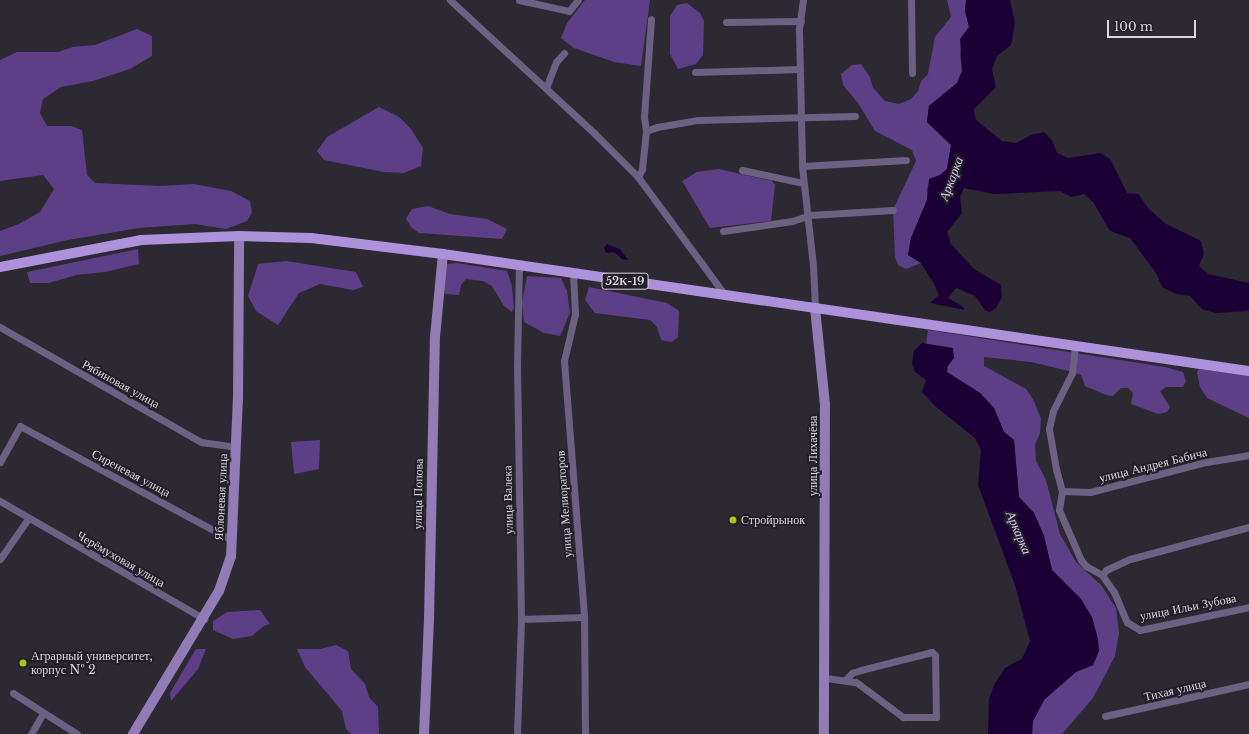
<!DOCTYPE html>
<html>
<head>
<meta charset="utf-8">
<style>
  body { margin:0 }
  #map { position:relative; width:1249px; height:734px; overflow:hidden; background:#2c2933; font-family:"Libre Baskerville",serif }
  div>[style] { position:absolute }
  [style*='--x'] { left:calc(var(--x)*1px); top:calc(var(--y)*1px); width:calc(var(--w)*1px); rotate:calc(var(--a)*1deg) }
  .green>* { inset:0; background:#5d3f87 }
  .water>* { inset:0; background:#1b0036 }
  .street>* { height:7px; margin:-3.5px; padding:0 3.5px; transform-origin:3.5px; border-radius:3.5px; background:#6c6083 }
  .secondary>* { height:10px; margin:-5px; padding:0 5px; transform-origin:5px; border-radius:5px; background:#917cb5 }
  .primary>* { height:10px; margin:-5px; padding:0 5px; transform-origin:5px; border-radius:5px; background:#ad92db }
  .dots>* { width:11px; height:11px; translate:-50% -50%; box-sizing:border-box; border:2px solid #231f29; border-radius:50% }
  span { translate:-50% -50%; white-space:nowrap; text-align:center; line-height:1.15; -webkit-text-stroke:4px #231f29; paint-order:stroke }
  .shield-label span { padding:1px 3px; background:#231f29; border:1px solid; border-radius:3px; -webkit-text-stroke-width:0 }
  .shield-label { font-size:11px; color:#dad8de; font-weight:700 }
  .street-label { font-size:12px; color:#dad8de }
  .poi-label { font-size:12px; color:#dad8de }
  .left { translate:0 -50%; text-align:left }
  .water-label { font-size:13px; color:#d9caf6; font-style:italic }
  .scale { position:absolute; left:1107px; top:20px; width:89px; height:18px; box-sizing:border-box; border:2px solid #dad8de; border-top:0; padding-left:5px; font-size:12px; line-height:14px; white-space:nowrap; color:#dad8de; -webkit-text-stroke:3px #231f29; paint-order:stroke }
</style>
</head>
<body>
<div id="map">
  <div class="green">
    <i style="clip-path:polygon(585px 0,650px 0,641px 66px,614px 62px,574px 48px,561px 38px,567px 23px)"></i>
    <i style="clip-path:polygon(947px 0,966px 0,965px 11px,969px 27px,960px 54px,962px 71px,957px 83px,929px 106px,927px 122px,951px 145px,947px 169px,927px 188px,927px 200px,911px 238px,908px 255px,921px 263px,906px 269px,898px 265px,895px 257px,893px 210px,916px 161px,912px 150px,875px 131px,858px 103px,843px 85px,841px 74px,852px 65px,861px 64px,870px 77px,873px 88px,885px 101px,899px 104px,911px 99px,918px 91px,921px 81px,928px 74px,935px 37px,951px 17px)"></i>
    <i style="clip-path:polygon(687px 3px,700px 13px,704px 21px,703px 55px,696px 64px,678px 69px,670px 54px,670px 16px,677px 5px)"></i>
    <i style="clip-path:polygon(137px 29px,152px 36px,152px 56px,130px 69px,93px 81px,61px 87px,43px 99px,40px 113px,47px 126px,71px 126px,82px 130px,87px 175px,95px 183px,159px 186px,194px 184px,231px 191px,250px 201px,252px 213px,247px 221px,226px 229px,195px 224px,139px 228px,68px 240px,0 256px,0 231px,19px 224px,40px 212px,54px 189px,43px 175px,0 181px,0 60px,17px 52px,58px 52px,73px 47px,95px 45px)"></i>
    <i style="clip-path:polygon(379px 107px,399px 117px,411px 129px,423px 148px,421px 166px,404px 173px,384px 172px,324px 160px,317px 151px,327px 137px)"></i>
    <i style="clip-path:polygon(719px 169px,772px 181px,775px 185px,771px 221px,710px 228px,682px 181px,697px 172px)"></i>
    <i style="clip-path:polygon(428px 206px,450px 214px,487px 219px,507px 229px,502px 239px,419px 233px,411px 227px,406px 219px,412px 209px)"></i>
    <i style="clip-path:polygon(138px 249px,139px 264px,105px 272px,76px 275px,49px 283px,30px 283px,27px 272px)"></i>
    <i style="clip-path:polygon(286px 261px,356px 272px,363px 287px,353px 290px,320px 284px,299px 293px,278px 325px,256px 311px,248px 296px,258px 264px)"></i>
    <i style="clip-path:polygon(457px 263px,507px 271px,512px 286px,514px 308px,512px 312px,504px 306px,492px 286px,483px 281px,466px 279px,461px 285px,459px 295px,445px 294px,444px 280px,447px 264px)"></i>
    <i style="clip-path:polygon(527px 276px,561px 278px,567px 291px,570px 313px,560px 336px,544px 333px,524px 322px,522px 302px)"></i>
    <i style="clip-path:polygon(589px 287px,667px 303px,679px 311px,678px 337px,672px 342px,661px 340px,657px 327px,650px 320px,595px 313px,585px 300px)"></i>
    <i style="clip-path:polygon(928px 330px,1165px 367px,1183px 372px,1186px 381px,1183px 387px,1166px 387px,1160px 391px,1170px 407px,1167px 412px,1158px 414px,1131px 404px,1133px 393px,1128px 388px,1121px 388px,1113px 396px,1106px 395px,1085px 386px,1081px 375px,1069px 371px,1031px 362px,984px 357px,984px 366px,1026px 389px,1034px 401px,1041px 419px,1040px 433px,1035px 445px,1036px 461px,1046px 480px,1060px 534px,1076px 562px,1101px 585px,1116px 608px,1119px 633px,1115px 656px,1093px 698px,1062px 734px,1032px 734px,1033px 721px,1044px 700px,1059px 686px,1076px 672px,1093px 665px,1081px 599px,1052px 570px,1044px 536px,1034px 513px,1019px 497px,1014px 440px,1004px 432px,994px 408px,980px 393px,947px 372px,949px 362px,926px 345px)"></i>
    <i style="clip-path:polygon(1199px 369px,1249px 376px,1249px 418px,1207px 398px,1200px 387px,1197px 372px)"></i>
    <i style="clip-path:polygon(320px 440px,319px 469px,294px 474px,291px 442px)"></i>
    <i style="clip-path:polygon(260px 610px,270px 624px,264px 626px,252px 636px,233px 639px,213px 630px,213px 621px,227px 612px)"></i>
    <i style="clip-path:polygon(336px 645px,348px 651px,351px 669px,365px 684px,369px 697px,378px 707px,379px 734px,351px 734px,346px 729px,342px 711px,305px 667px,297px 649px,320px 649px)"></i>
    <i style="clip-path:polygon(196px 649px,206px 649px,198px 669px,171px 701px,170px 693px)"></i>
  </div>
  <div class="water">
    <i style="clip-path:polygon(966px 0,1010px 0,1015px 23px,1011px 45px,997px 56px,992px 69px,996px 87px,974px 109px,976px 120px,1002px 141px,1016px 143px,1031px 135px,1044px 132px,1052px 140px,1057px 153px,1068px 158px,1101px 153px,1110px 159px,1127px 193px,1138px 194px,1149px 209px,1166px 224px,1201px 241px,1204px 254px,1199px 266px,1208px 274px,1249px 283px,1249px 311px,1216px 313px,1202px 309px,1190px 296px,1176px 294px,1162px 287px,1156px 273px,1130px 238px,1110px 231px,1093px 202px,1084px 194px,1071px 197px,1060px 191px,994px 194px,964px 188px,960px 197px,962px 213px,947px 232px,951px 244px,974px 269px,1001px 285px,1002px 297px,996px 308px,990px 312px,985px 310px,975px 296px,956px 288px,948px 298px,962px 306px,965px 310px,930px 303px,939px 295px,934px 284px,921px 263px,908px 255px,911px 238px,927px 200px,929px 179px,940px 175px,947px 169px,951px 145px,927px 122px,929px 106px,957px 83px,962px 71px,960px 39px,969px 27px,965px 11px)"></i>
    <i style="clip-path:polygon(607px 244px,620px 249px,628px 260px,622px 259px,614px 252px,606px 253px,604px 248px)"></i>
    <i style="clip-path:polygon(922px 343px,953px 348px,954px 358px,947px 367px,947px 372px,980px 393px,994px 408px,1004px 432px,1014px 440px,1019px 497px,1034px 513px,1044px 536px,1052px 570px,1081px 599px,1092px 617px,1098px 639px,1099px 651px,1093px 665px,1076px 672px,1044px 700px,1033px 721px,1032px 734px,988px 734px,989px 699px,995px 683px,1005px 668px,1022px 659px,1030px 641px,1015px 585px,978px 485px,981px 450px,975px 438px,935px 406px,922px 392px,926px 380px,915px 372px,912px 363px,914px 351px)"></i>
  </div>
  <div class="street">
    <i style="--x:450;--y:0;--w:197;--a:42.7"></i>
    <i style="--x:595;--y:134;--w:61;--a:45"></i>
    <i style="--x:638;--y:177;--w:147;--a:53.6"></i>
    <i style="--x:519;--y:0;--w:51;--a:12.4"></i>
    <i style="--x:569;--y:11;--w:14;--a:-51"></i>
    <i style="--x:803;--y:0;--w:30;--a:98"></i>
    <i style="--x:799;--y:30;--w:136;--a:88.7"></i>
    <i style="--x:802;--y:166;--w:100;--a:83.7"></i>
    <i style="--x:813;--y:265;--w:43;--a:87.3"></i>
    <i style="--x:911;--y:0;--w:73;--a:89.2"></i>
    <i style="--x:726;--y:22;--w:75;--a:-0.8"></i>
    <i style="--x:695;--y:72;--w:105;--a:-1.6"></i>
    <i style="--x:546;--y:88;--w:28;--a:-69"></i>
    <i style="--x:556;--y:62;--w:12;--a:-48"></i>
    <i style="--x:646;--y:131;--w:14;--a:-98"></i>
    <i style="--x:644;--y:117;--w:98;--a:-85.9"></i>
    <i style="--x:802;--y:166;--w:104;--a:-3.3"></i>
    <i style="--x:742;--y:170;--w:62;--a:12"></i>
    <i style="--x:638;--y:177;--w:9;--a:-63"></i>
    <i style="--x:642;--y:169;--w:38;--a:-84"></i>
    <i style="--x:646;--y:131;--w:12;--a:-20"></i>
    <i style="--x:657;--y:127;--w:42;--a:-9.7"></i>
    <i style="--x:698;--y:120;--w:157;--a:-1.5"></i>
    <i style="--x:723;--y:231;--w:70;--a:-8.2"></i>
    <i style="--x:792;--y:221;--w:19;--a:-18"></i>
    <i style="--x:810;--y:215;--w:83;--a:-3.4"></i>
    <i style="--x:573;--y:273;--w:41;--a:87.2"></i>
    <i style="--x:575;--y:314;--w:48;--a:103.2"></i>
    <i style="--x:564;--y:361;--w:257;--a:85.5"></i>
    <i style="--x:584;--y:617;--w:117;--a:89.5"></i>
    <i style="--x:0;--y:327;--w:232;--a:29.8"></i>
    <i style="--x:201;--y:442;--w:35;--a:8"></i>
    <i style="--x:1075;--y:346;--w:27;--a:96"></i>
    <i style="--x:1072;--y:373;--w:42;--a:116.6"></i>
    <i style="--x:1053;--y:411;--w:18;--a:103"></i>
    <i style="--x:1049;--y:429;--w:41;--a:80.1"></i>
    <i style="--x:1056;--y:469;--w:23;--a:75"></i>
    <i style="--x:1062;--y:491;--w:19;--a:99"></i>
    <i style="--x:1059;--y:510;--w:55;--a:66.3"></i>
    <i style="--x:1081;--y:560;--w:8;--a:50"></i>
    <i style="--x:1086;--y:566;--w:18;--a:29"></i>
    <i style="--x:1102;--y:575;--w:21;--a:55"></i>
    <i style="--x:1114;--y:592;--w:33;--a:67"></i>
    <i style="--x:1127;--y:622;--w:15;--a:32"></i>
    <i style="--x:1140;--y:630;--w:111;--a:-11.9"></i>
    <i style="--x:0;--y:462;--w:41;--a:-60.9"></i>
    <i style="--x:20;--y:426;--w:241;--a:28.3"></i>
    <i style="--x:1062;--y:491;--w:28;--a:2"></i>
    <i style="--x:1090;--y:492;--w:120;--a:-14.5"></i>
    <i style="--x:1206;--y:462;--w:44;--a:-9.2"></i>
    <i style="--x:0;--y:501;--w:236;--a:30"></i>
    <i style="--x:0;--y:559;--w:49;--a:-55"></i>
    <i style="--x:1102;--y:575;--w:6;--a:-51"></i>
    <i style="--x:1106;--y:570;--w:26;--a:-25"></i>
    <i style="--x:1130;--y:559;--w:123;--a:-15.1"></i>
    <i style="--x:521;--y:619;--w:63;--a:-1.8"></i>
    <i style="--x:826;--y:678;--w:30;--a:8"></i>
    <i style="--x:856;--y:682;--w:59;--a:36.7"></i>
    <i style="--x:903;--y:717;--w:33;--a:0"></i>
    <i style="--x:936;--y:717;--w:62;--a:-90.9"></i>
    <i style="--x:935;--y:655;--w:4;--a:-135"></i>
    <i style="--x:932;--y:652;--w:73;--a:165.8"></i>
    <i style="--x:861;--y:670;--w:9;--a:162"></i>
    <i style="--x:852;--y:673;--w:8;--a:135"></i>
    <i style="--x:13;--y:693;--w:76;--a:32.6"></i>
    <i style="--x:1105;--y:716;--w:148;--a:-12.5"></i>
    <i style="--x:31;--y:734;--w:24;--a:-60"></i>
    <i style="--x:517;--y:734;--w:115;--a:-88"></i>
    <i style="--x:521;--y:619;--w:252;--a:-90.9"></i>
    <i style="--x:517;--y:367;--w:101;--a:-88.9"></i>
  </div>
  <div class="secondary">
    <i style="--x:815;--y:308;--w:97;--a:84.1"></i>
    <i style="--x:825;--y:404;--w:330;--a:90.2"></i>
    <i style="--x:133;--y:734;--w:167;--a:-59"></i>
    <i style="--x:219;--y:591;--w:36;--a:-71"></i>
    <i style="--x:231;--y:557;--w:158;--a:-87.5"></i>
    <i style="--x:238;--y:399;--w:163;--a:-89.6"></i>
    <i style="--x:424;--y:734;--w:114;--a:-87.5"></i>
    <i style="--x:429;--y:620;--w:283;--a:-88.8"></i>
    <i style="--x:435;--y:337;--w:83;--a:-84.5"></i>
  </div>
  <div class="primary">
    <i style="--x:0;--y:267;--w:144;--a:-10.8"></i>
    <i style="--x:141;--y:240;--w:98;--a:-2.3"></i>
    <i style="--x:239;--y:236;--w:72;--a:1.6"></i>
    <i style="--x:311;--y:238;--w:133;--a:6.9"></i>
    <i style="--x:443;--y:254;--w:814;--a:8.26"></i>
  </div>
  <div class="dots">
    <i style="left:733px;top:520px;background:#a8c71d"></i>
    <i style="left:23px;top:663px;background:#a8c71d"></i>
  </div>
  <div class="shield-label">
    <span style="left:625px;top:281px">52К-19</span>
  </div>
  <div class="street-label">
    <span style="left:121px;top:384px;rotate:29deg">Рябиновая улица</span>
    <span style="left:813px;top:456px;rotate:-90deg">улица Лихачёва</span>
    <span style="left:1153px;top:465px;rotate:-14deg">улица Андрея Бабича</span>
    <span style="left:131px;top:473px;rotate:28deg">Сиреневая улица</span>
    <span style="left:418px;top:494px;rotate:-89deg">улица Попова</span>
    <span style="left:221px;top:497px;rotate:-87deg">Яблоневая улица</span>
    <span style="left:508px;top:500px;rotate:-91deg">улица Валека</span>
    <span style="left:564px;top:504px;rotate:-94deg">улица Мелиораторов</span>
    <span style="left:121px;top:559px;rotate:30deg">Черёмуховая улица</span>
    <span style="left:1188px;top:607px;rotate:-11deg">улица Ильи Зубова</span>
    <span style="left:1175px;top:690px;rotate:-13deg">Тихая улица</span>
  </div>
  <div class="poi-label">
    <span class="left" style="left:741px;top:520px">Стройрынок</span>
    <span class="left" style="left:31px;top:663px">Аграрный университет,<br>корпус № 2</span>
  </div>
  <div class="water-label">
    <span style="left:952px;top:179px;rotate:-69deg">Аркарка</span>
    <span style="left:1018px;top:533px;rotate:67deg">Аркарка</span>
  </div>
  <div class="scale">100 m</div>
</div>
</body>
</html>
